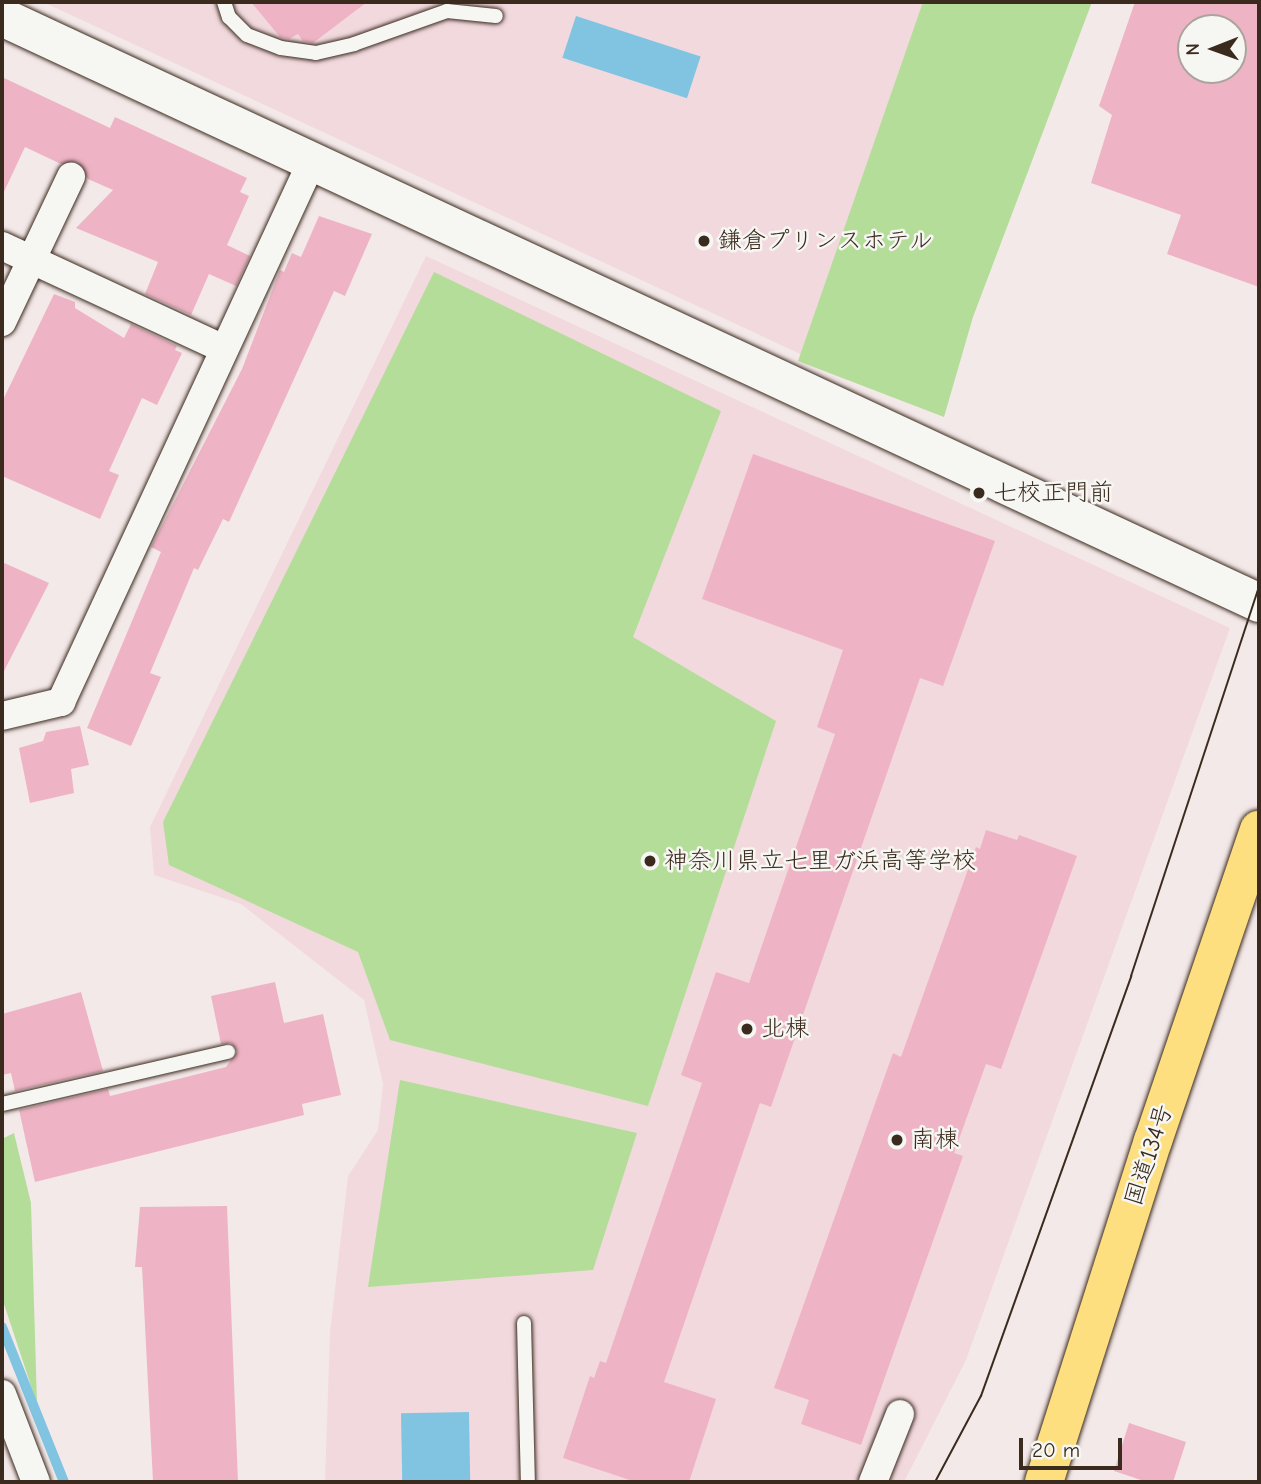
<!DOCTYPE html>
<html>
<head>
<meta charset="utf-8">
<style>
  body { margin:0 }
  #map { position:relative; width:1261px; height:1484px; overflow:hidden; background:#f4e9e9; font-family:"Comic Neue","Klee One",sans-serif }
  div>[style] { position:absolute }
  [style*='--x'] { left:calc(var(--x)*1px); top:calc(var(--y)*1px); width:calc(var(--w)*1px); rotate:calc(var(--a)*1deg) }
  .built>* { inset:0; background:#f2d9de }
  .green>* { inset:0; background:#b4dd99 }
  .water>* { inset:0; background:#80c4e1; transform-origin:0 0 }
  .stream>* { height:10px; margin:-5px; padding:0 5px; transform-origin:5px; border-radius:5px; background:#80c4e1 }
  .building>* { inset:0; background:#eeb4c6 }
  .roads { filter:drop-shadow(0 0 2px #3b2a1e) drop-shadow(0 0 2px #3b2a1e) }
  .lane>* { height:14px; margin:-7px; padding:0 7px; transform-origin:7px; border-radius:7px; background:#f6f6f2 }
  .street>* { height:28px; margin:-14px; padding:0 14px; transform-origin:14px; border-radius:14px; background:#f6f6f2 }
  .secondary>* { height:38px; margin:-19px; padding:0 19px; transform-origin:19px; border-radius:19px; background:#f6f6f2 }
  .highway>* { height:38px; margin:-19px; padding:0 19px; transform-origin:19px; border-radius:19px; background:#fddf80 }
  .tram>* { height:2px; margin:-1px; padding:0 1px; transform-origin:1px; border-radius:1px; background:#3b2a1e }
  .dots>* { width:19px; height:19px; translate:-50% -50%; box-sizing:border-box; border:4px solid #f6f6f2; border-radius:50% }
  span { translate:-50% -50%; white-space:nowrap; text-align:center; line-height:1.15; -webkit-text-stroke:5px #f6f6f2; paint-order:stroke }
  .poi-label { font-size:24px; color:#3b2a1e }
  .left { translate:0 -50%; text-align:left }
  .street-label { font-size:24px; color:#3b2a1e }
  .frame { position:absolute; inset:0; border:4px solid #3b2a1e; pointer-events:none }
  .north { position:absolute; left:1177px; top:14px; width:70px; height:70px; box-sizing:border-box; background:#f6f6f2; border:2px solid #aba49d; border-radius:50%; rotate:269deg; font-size:19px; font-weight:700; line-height:28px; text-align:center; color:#3b2a1e }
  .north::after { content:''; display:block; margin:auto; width:24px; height:32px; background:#3b2a1e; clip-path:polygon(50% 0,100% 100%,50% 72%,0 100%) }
  .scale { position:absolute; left:1019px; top:1438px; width:103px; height:32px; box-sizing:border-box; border:4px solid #3b2a1e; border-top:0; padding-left:9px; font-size:21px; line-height:24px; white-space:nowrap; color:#3b2a1e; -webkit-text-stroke:5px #f6f6f2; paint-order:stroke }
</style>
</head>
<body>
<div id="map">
  <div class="built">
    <i style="clip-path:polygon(43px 2px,941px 2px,809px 358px)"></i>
    <i style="clip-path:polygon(426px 256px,1230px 628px,966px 1360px,904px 1482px,325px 1482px,330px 1332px,348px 1176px,378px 1130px,383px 1084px,364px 1000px,241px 904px,154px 875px,150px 827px)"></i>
  </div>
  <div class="green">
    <i style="clip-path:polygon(923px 2px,1092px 2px,973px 317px,944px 417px,798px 361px)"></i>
    <i style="clip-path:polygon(434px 272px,721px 411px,633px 637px,776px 721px,648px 1106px,390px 1040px,358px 952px,169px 865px,163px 822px)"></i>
    <i style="clip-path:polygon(400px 1080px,637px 1133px,593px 1270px,368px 1287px)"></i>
    <i style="clip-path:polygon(14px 1133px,31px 1203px,37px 1404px,2px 1298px,2px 1139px)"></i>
  </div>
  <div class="water">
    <i style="left:576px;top:16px;width:131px;height:44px;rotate:18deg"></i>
    <i style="left:469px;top:1412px;width:70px;height:68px;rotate:89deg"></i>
  </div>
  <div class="stream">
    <i style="--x:2;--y:1327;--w:167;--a:68.2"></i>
  </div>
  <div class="building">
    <i style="clip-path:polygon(251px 2px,367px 2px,313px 43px,303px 41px,298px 34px,289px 39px,280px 37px)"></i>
    <i style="clip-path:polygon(evenodd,1135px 2px,1259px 2px,1259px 287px,1167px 254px,1181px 215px,1091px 183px,1112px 115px,1099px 106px,1135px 2px,1191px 28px,1233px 28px,1233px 70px,1191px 70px,1191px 28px)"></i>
    <i style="clip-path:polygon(2px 77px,110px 128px,115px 117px,247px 178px,240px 192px,249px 196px,227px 245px,250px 256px,236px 286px,209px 274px,191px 315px,145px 294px,158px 262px,76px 228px,113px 190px,88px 179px,77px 162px,61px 164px,25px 147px,2px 196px)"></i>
    <i style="clip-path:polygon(319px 216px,372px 234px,345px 296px,334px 291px,229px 522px,223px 519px,198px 570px,194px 568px,150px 673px,161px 677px,131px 746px,87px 728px,161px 552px,151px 547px,242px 369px,280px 270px,284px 272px,292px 253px,301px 257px)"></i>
    <i style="clip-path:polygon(54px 294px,75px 302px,75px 308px,124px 338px,131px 324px,177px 346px,175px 350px,182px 353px,157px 405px,142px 398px,109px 471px,119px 475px,100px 519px,2px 476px,2px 402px)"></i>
    <i style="clip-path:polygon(753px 454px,995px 541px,943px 686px,920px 678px,771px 1107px,760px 1103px,664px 1382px,716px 1399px,689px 1482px,636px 1482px,563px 1458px,590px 1376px,594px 1378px,600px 1361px,606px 1363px,702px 1083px,681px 1075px,716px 972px,749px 983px,835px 734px,817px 727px,843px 650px,702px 599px)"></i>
    <i style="clip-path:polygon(2px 562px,49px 583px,2px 675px)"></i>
    <i style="clip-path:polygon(80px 726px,89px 765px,71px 769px,74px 793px,30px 803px,19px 748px,43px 741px,46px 732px)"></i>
    <i style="clip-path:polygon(986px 830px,1017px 840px,1019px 835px,1077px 856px,1001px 1069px,986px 1064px,954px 1153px,963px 1156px,861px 1445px,801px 1424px,809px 1400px,774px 1388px,893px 1053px,901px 1057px,976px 847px,980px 849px)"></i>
    <i style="clip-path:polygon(275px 982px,284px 1023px,323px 1014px,341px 1095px,302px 1104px,304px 1115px,35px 1182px,19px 1110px,108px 1089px,110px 1096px,226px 1067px,237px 1051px,231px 1043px,221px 1044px,211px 996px)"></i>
    <i style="clip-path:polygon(81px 992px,103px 1071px,15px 1091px,11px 1073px,2px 1075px,2px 1014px)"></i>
    <i style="clip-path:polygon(227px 1206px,238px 1482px,153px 1482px,142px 1267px,135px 1267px,140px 1207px)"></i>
    <i style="clip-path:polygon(1129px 1423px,1186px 1442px,1173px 1482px,1147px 1482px,1114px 1471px)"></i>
  </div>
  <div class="roads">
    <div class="lane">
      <i style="--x:224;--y:2;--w:16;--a:72"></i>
      <i style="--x:229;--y:17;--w:25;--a:45"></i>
      <i style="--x:247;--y:35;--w:36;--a:21"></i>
      <i style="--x:281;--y:48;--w:35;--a:8"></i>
      <i style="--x:316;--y:53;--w:39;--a:-13"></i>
      <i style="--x:354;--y:44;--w:99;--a:-19.5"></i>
      <i style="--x:447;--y:11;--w:49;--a:5.8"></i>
      <i style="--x:2;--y:1104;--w:232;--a:-13"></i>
      <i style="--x:524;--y:1323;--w:159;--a:88.6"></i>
    </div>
    <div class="street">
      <i style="--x:2;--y:246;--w:245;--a:24.9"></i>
      <i style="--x:2;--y:322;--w:161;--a:-64.6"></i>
      <i style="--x:2;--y:716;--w:61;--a:-13.3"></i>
      <i style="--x:61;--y:702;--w:596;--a:-65.11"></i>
      <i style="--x:2;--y:1394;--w:94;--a:68.9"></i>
      <i style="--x:873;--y:1482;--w:73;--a:-68.3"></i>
    </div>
    <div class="secondary">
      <i style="--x:2;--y:17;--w:1387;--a:24.99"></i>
    </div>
    <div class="highway">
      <i style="--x:1044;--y:1482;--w:358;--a:-72.3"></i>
      <i style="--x:1153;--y:1141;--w:329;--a:-71.2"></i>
    </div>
  </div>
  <div class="tram">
    <i style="--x:935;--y:1482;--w:98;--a:-61.9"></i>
    <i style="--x:981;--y:1396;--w:446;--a:-70.3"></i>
    <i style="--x:1131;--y:976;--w:410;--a:-71.8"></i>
  </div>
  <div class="dots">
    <i style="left:704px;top:241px;background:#3b2a1e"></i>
    <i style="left:979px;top:493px;background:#3b2a1e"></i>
    <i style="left:650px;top:861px;background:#3b2a1e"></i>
    <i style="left:747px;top:1029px;background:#3b2a1e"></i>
    <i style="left:897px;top:1140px;background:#3b2a1e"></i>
  </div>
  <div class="poi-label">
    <span class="left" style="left:718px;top:241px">鎌倉プリンスホテル</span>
    <span class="left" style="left:993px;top:493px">七校正門前</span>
    <span class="left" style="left:664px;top:861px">神奈川県立七里ガ浜高等学校</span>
    <span class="left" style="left:761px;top:1029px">北棟</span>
    <span class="left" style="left:911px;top:1140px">南棟</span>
  </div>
  <div class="street-label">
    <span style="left:1149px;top:1155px;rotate:-72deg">国道134号</span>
  </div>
  <div class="frame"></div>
  <div class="north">N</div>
  <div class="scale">20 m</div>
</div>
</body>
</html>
